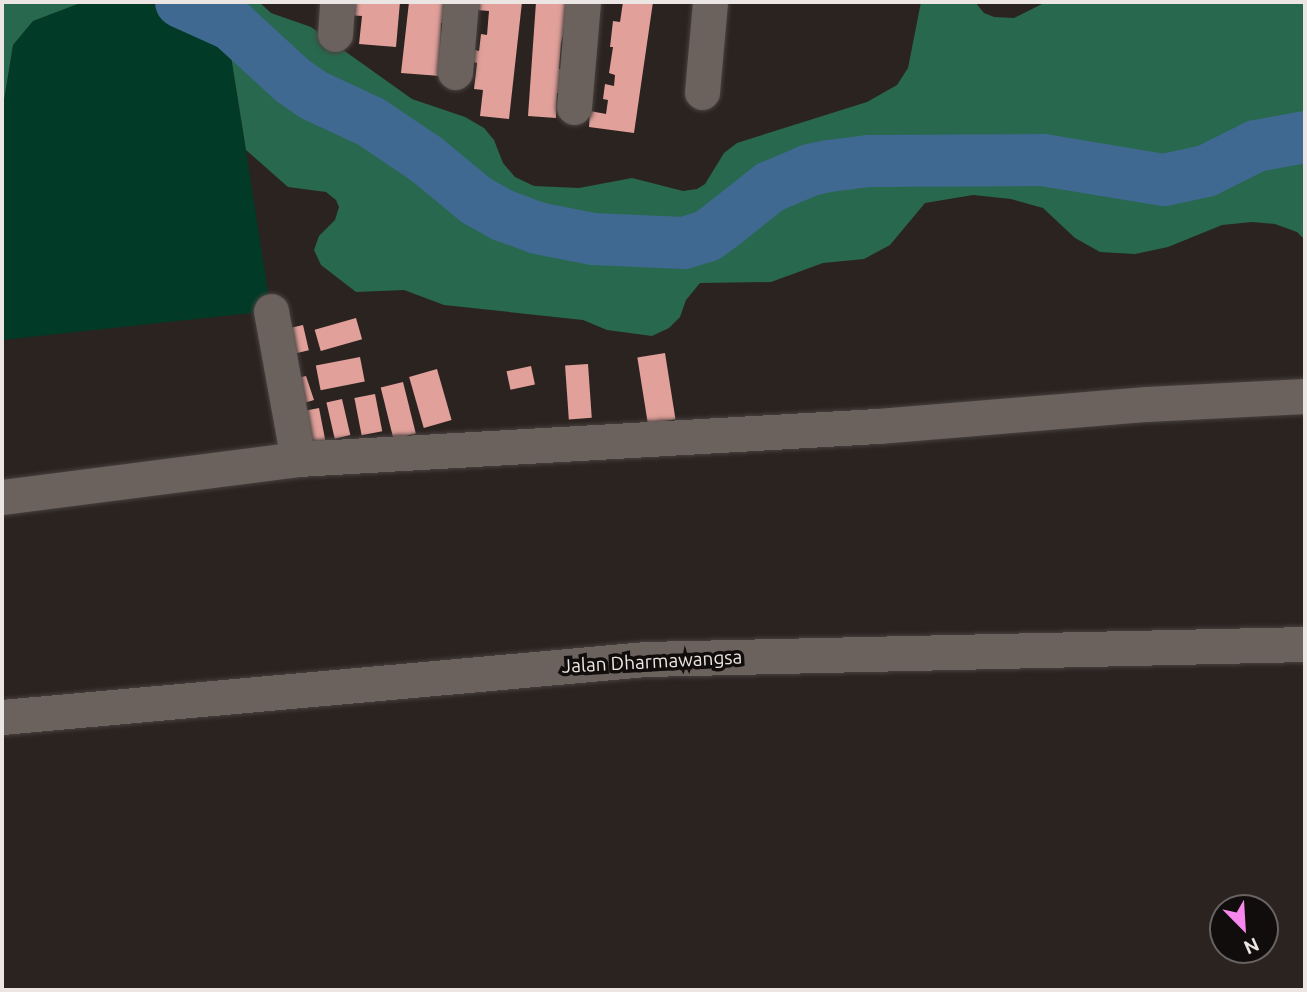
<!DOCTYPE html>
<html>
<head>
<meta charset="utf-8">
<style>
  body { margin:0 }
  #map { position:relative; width:1307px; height:992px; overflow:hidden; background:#2b2320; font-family:Ubuntu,sans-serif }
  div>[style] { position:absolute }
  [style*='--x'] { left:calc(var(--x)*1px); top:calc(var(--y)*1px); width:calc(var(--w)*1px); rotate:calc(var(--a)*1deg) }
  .green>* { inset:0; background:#013a27 }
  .forest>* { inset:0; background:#28684e }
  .river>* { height:52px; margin:-26px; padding:0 26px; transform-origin:26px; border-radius:26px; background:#406991 }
  .building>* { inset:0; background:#e1a09a; transform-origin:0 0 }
  .roads { filter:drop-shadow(0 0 2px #47413e) drop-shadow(0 0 2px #47413e) }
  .minor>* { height:35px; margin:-17.5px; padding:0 17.5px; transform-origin:17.5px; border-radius:17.5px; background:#6b625e }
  span { translate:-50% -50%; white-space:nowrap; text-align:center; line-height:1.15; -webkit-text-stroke:7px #110d0c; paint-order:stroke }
  .street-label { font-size:19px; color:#ebe5e3 }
  .frame { position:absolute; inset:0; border:4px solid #ebe5e3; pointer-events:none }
  .north { position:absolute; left:1209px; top:894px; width:70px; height:70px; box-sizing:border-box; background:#110d0c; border:2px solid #686362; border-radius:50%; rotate:156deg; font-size:19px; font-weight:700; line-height:28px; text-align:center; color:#ebe5e3 }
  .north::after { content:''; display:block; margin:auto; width:24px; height:32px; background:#f688ed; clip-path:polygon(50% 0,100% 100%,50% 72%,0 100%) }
</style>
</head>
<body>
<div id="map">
  <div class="green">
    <i style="clip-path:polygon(83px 2px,144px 2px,168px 9px,209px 31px,231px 56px,271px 311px,2px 340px,2px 112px,13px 45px,33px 21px)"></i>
  </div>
  <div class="forest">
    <i style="clip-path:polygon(2px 2px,83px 2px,33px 21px,13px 45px,2px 112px)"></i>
    <i style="clip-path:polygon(192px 2px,259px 2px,271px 13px,311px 27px,412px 99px,465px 117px,484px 128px,494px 140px,503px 163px,515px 177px,534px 186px,579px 188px,632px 178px,683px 191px,697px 189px,705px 184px,724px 153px,737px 143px,867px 102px,897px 85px,908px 68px,921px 2px,975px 2px,984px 13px,994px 17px,1014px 18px,1046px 2px,1305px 2px,1305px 240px,1297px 232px,1275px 224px,1252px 222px,1222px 225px,1168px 247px,1135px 254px,1100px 252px,1075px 238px,1043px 208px,1011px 199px,973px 195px,925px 203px,890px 245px,864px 259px,823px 263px,771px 282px,700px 283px,686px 300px,680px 317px,669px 328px,652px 336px,607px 330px,583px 320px,444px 305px,404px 290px,356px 292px,321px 265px,314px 250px,319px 236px,335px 220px,339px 207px,336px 200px,326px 192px,288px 187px,246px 150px,231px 56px,209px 31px)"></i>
  </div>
  <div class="river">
    <i style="--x:181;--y:2;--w:56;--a:24.3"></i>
    <i style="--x:232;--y:25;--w:83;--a:42.6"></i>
    <i style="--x:293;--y:81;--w:24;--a:35"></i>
    <i style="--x:313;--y:95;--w:64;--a:25"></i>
    <i style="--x:371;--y:122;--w:66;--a:33.9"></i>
    <i style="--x:426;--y:159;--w:66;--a:39.5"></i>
    <i style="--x:477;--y:201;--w:29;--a:29"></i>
    <i style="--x:502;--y:215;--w:37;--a:20"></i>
    <i style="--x:537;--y:228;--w:57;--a:11.1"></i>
    <i style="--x:593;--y:239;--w:91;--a:2.5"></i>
    <i style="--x:684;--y:243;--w:24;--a:-17"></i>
    <i style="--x:707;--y:236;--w:19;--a:-36"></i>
    <i style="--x:722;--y:225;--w:61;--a:-38.4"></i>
    <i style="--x:770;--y:187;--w:43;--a:-23"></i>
    <i style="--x:810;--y:170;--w:19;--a:-12"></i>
    <i style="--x:829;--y:166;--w:40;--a:-7.1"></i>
    <i style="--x:869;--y:161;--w:174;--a:-0.3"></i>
    <i style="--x:1043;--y:160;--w:123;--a:9.4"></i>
    <i style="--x:1164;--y:180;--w:43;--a:-12.1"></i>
    <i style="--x:1206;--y:171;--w:56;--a:-26.6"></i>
    <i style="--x:1256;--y:146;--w:50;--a:-10.4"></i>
  </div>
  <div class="building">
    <i style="clip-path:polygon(350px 2px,400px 2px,396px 47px,359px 44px,362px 16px,348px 15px)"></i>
    <i style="clip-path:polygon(409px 2px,450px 2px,448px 24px,441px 23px,440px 76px,401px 73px)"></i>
    <i style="clip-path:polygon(477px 2px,522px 2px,509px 119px,480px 116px,483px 90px,474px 89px,477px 63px,473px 62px,475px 50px,479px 51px,481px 34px,487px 35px,489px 11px,477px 10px)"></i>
    <i style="clip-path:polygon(536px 2px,572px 2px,561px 43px,559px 69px,564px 70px,563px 93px,557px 93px,556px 118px,528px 116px)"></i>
    <i style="clip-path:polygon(623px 2px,653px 2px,634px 133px,589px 127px,590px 111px,606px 114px,608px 100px,603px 99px,605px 84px,614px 86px,615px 75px,609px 73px,613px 47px,610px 47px,613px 21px,620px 22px)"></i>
    <i style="left:356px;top:318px;width:22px;height:43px;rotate:74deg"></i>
    <i style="left:303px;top:325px;width:26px;height:23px;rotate:77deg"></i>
    <i style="left:665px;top:353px;width:67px;height:28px;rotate:81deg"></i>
    <i style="left:360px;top:357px;width:25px;height:45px;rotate:79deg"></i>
    <i style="left:588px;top:364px;width:54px;height:23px;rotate:86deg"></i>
    <i style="left:531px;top:366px;width:19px;height:25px;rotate:78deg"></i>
    <i style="left:437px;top:369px;width:53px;height:29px;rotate:74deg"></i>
    <i style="clip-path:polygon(306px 376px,314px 400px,304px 403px,297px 378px)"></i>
    <i style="left:403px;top:382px;width:53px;height:23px;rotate:76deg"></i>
    <i style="left:375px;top:394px;width:38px;height:21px;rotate:79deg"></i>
    <i style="left:342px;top:399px;width:37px;height:16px;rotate:77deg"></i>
    <i style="left:319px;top:408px;width:36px;height:17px;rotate:79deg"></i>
  </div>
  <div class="roads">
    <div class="minor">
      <i style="--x:335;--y:34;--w:32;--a:-86"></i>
      <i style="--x:455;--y:72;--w:70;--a:-85.1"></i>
      <i style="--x:702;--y:92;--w:90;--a:-84.9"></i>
      <i style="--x:574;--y:107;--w:105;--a:-85.1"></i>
      <i style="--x:271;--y:311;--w:150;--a:79.7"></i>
      <i style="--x:2;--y:497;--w:298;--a:-7.3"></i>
      <i style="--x:298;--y:459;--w:581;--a:-3.26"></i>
      <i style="--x:878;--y:426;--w:270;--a:-4.7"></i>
      <i style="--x:1147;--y:404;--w:158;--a:-2.9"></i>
      <i style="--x:2;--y:717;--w:646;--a:-5.15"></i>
      <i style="--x:645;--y:659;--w:660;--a:-1.3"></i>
    </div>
  </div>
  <div class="street-label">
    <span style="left:652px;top:662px;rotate:-3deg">Jalan Dharmawangsa</span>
  </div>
  <div class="frame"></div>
  <div class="north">N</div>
</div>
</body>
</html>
